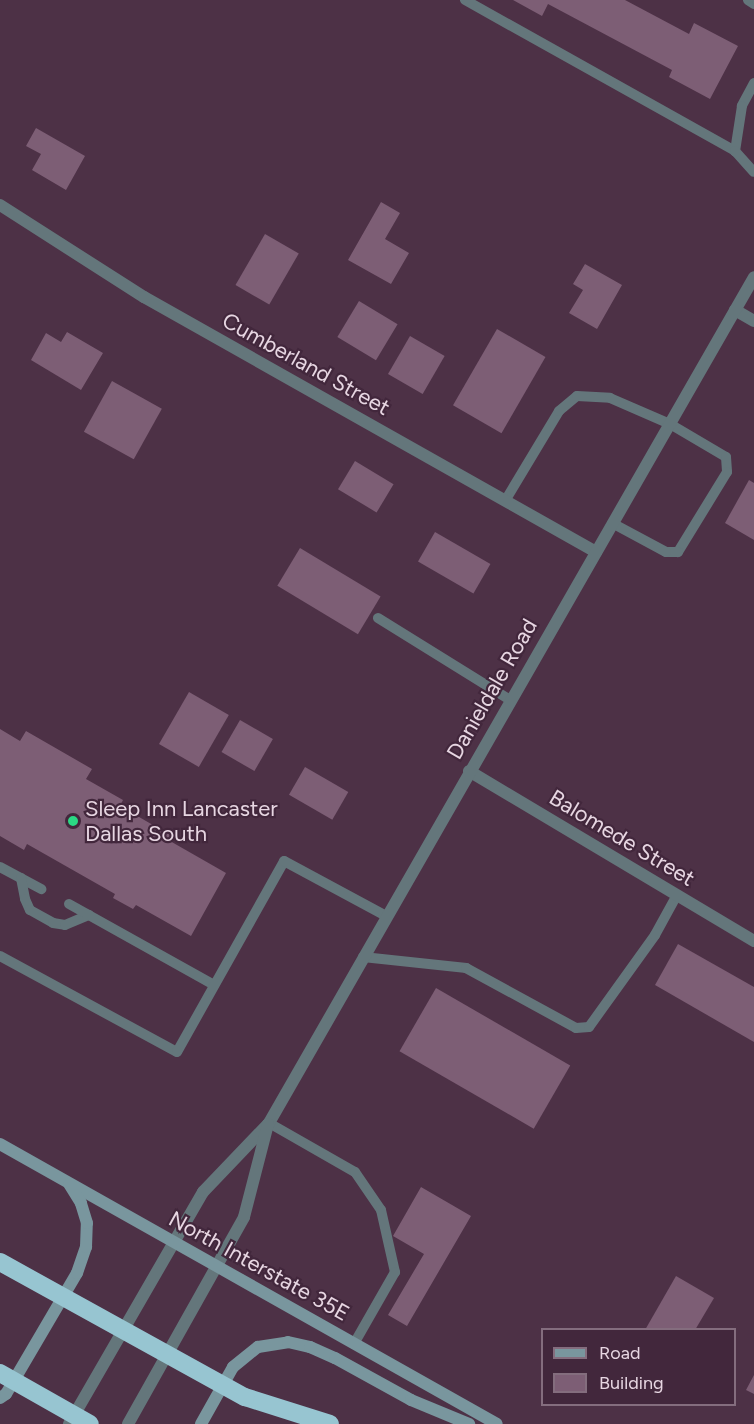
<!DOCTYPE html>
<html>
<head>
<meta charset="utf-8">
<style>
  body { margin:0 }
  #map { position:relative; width:754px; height:1424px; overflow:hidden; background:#4d3146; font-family:Figtree,sans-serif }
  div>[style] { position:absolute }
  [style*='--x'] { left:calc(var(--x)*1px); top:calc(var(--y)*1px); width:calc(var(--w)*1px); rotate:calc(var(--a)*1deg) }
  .building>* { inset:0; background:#7d5e75; transform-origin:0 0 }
  .service>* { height:10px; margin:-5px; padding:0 5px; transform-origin:5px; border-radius:5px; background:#64767b }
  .minor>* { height:12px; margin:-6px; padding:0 6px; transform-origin:6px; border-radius:6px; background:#64767b }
  .tertiary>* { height:12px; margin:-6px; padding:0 6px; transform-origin:6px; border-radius:6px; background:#64767b }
  .secondary>* { height:12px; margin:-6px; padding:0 6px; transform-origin:6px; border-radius:6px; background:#79969e }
  .motorway>* { height:18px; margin:-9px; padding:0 9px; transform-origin:9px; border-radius:9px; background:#97c5d1 }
  .motorway-bridge>* { height:18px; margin:-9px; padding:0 9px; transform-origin:9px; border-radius:9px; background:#97c5d1 }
  .dots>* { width:16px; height:16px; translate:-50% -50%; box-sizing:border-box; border:3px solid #42273c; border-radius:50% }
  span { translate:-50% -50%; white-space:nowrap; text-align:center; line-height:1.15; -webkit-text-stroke:4.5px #42273c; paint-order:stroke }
  .street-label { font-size:22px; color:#e7d6e2 }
  .poi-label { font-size:22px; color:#e7d6e2 }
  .left { translate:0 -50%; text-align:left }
  .legend { position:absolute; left:541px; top:1328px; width:195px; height:78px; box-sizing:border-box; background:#42273c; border:2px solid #846d7e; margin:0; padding:8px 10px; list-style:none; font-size:18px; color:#e7d6e2 }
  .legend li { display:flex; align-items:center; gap:12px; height:30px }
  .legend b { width:30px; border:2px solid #846d7e }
</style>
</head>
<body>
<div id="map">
  <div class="building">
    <i style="clip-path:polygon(513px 0,625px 0,689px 34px,694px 23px,738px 46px,710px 99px,669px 77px,672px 70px,548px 4px,542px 16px)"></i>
    <i style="clip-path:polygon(36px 128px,85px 156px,66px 190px,32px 170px,41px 154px,26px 146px)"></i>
    <i style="clip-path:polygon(381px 202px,400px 213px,385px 239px,409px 253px,391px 284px,348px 260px)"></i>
    <i style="left:265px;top:234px;width:39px;height:59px;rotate:30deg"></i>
    <i style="clip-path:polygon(585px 264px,622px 285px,597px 329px,569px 313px,583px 290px,573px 284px)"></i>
    <i style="left:359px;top:301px;width:45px;height:42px;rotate:31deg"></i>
    <i style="left:497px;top:329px;width:56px;height:88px;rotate:30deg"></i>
    <i style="clip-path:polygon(67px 332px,103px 353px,81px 390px,31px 360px,46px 333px,61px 342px)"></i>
    <i style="left:410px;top:336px;width:40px;height:44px;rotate:30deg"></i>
    <i style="left:112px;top:381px;width:57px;height:58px;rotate:29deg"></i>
    <i style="left:355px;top:461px;width:45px;height:33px;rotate:31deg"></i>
    <i style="clip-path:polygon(749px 480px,754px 483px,754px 540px,725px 523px)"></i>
    <i style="left:435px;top:532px;width:64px;height:34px;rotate:30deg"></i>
    <i style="left:300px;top:548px;width:94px;height:44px;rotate:31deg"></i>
    <i style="left:189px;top:692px;width:46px;height:60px;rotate:30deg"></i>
    <i style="left:240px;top:720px;width:38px;height:37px;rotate:30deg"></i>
    <i style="clip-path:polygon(0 729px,20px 741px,26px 731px,92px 769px,86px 779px,123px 800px,120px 806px,172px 836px,170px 841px,226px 873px,191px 936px,136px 905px,133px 909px,113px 898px,115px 894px,27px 844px,24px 850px,0 836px)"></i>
    <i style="left:305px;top:767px;width:50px;height:32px;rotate:30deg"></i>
    <i style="clip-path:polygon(678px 944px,754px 987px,754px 1042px,655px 985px)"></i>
    <i style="left:436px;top:988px;width:155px;height:73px;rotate:30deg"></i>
    <i style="clip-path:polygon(421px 1187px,471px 1216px,407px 1326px,388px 1315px,424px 1254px,393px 1236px)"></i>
    <i style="clip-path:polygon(676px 1276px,714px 1298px,695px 1330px,645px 1330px)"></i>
    <i style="clip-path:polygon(754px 1375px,754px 1394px,746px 1390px)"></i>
  </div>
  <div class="service">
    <i style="--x:465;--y:0;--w:309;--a:29.2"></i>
    <i style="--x:748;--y:0;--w:7;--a:34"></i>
    <i style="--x:754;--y:83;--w:26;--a:118"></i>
    <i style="--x:742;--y:106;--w:46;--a:98.8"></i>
    <i style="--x:735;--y:151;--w:28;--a:48"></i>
    <i style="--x:505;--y:501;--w:105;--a:-59"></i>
    <i style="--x:559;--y:411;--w:23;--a:-40"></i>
    <i style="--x:577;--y:396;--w:33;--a:3"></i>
    <i style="--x:610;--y:398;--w:65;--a:23.4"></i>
    <i style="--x:670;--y:424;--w:65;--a:30.5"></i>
    <i style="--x:726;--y:457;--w:15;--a:86"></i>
    <i style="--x:727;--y:472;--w:94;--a:121.5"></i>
    <i style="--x:678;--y:552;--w:12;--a:180"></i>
    <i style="--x:666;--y:552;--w:61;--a:-151.8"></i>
    <i style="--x:378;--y:618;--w:155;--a:31.8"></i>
    <i style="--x:0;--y:867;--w:47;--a:28.2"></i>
    <i style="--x:21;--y:878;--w:21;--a:79"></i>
    <i style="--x:25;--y:899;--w:12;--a:66"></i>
    <i style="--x:30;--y:910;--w:26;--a:29"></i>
    <i style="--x:53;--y:923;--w:12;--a:9"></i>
    <i style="--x:65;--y:925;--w:26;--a:-23"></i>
    <i style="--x:69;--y:904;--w:166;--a:29.2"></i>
    <i style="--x:0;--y:956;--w:201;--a:28.5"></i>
    <i style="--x:177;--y:1052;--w:219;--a:-60.7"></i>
    <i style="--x:284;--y:861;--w:116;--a:28.3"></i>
    <i style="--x:363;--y:957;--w:104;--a:6.1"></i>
    <i style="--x:466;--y:968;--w:125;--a:28.6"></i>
    <i style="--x:576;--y:1028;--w:13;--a:-4"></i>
    <i style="--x:589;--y:1027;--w:113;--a:-54.3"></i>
    <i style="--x:655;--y:935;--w:46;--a:-61.2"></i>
    <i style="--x:269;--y:1123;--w:99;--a:29.7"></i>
    <i style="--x:355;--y:1172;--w:46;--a:55.6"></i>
    <i style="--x:381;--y:1210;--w:64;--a:77.3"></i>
    <i style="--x:395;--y:1272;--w:83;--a:119.7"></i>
  </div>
  <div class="minor">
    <i style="--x:0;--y:205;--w:171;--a:32.6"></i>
    <i style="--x:144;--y:297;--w:519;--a:29.43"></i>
    <i style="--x:735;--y:310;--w:22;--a:30"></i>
    <i style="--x:469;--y:771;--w:332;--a:30.8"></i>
  </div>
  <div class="tertiary">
    <i style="--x:69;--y:1424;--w:268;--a:-60"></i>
    <i style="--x:203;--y:1192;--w:95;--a:-46.3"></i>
    <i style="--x:269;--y:1123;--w:975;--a:-60.17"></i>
    <i style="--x:128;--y:1424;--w:237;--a:-60.7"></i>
    <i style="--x:244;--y:1217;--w:96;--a:-75.5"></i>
  </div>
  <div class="secondary">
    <i style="--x:0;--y:1144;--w:570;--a:29.4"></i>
    <i style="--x:0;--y:1398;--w:7;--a:-34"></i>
    <i style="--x:6;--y:1394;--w:140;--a:-59.6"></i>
    <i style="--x:77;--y:1273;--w:28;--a:-71"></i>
    <i style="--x:86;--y:1247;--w:24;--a:-88"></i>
    <i style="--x:87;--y:1223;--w:21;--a:-107"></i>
    <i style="--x:81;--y:1203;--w:22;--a:-122"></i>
    <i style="--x:201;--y:1424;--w:65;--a:-60.7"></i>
    <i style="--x:233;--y:1367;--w:32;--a:-39"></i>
    <i style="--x:258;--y:1347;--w:30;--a:-9"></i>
    <i style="--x:288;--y:1342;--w:23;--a:13"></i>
    <i style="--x:310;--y:1347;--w:27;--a:24"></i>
    <i style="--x:335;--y:1358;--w:87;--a:28.9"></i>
    <i style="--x:411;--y:1400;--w:63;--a:22.5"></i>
  </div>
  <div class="motorway">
    <i style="--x:245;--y:1397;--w:89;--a:17.6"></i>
  </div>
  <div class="motorway-bridge">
    <i style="--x:0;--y:1262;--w:280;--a:28.9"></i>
    <i style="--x:0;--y:1373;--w:103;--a:29.5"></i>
  </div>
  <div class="dots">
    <i style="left:73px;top:821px;background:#2bd884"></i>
  </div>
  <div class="street-label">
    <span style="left:306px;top:364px;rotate:29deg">Cumberland Street</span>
    <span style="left:492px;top:689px;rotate:-60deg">Danieldale Road</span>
    <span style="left:622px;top:838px;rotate:31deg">Balomede Street</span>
    <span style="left:259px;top:1266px;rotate:29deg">North Interstate 35E</span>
  </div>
  <div class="poi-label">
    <span class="left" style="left:85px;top:821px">Sleep Inn Lancaster<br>Dallas South</span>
  </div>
  <ul class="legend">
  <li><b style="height:8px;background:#79969e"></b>Road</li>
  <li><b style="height:16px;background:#7d5e75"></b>Building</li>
  </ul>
</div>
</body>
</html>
